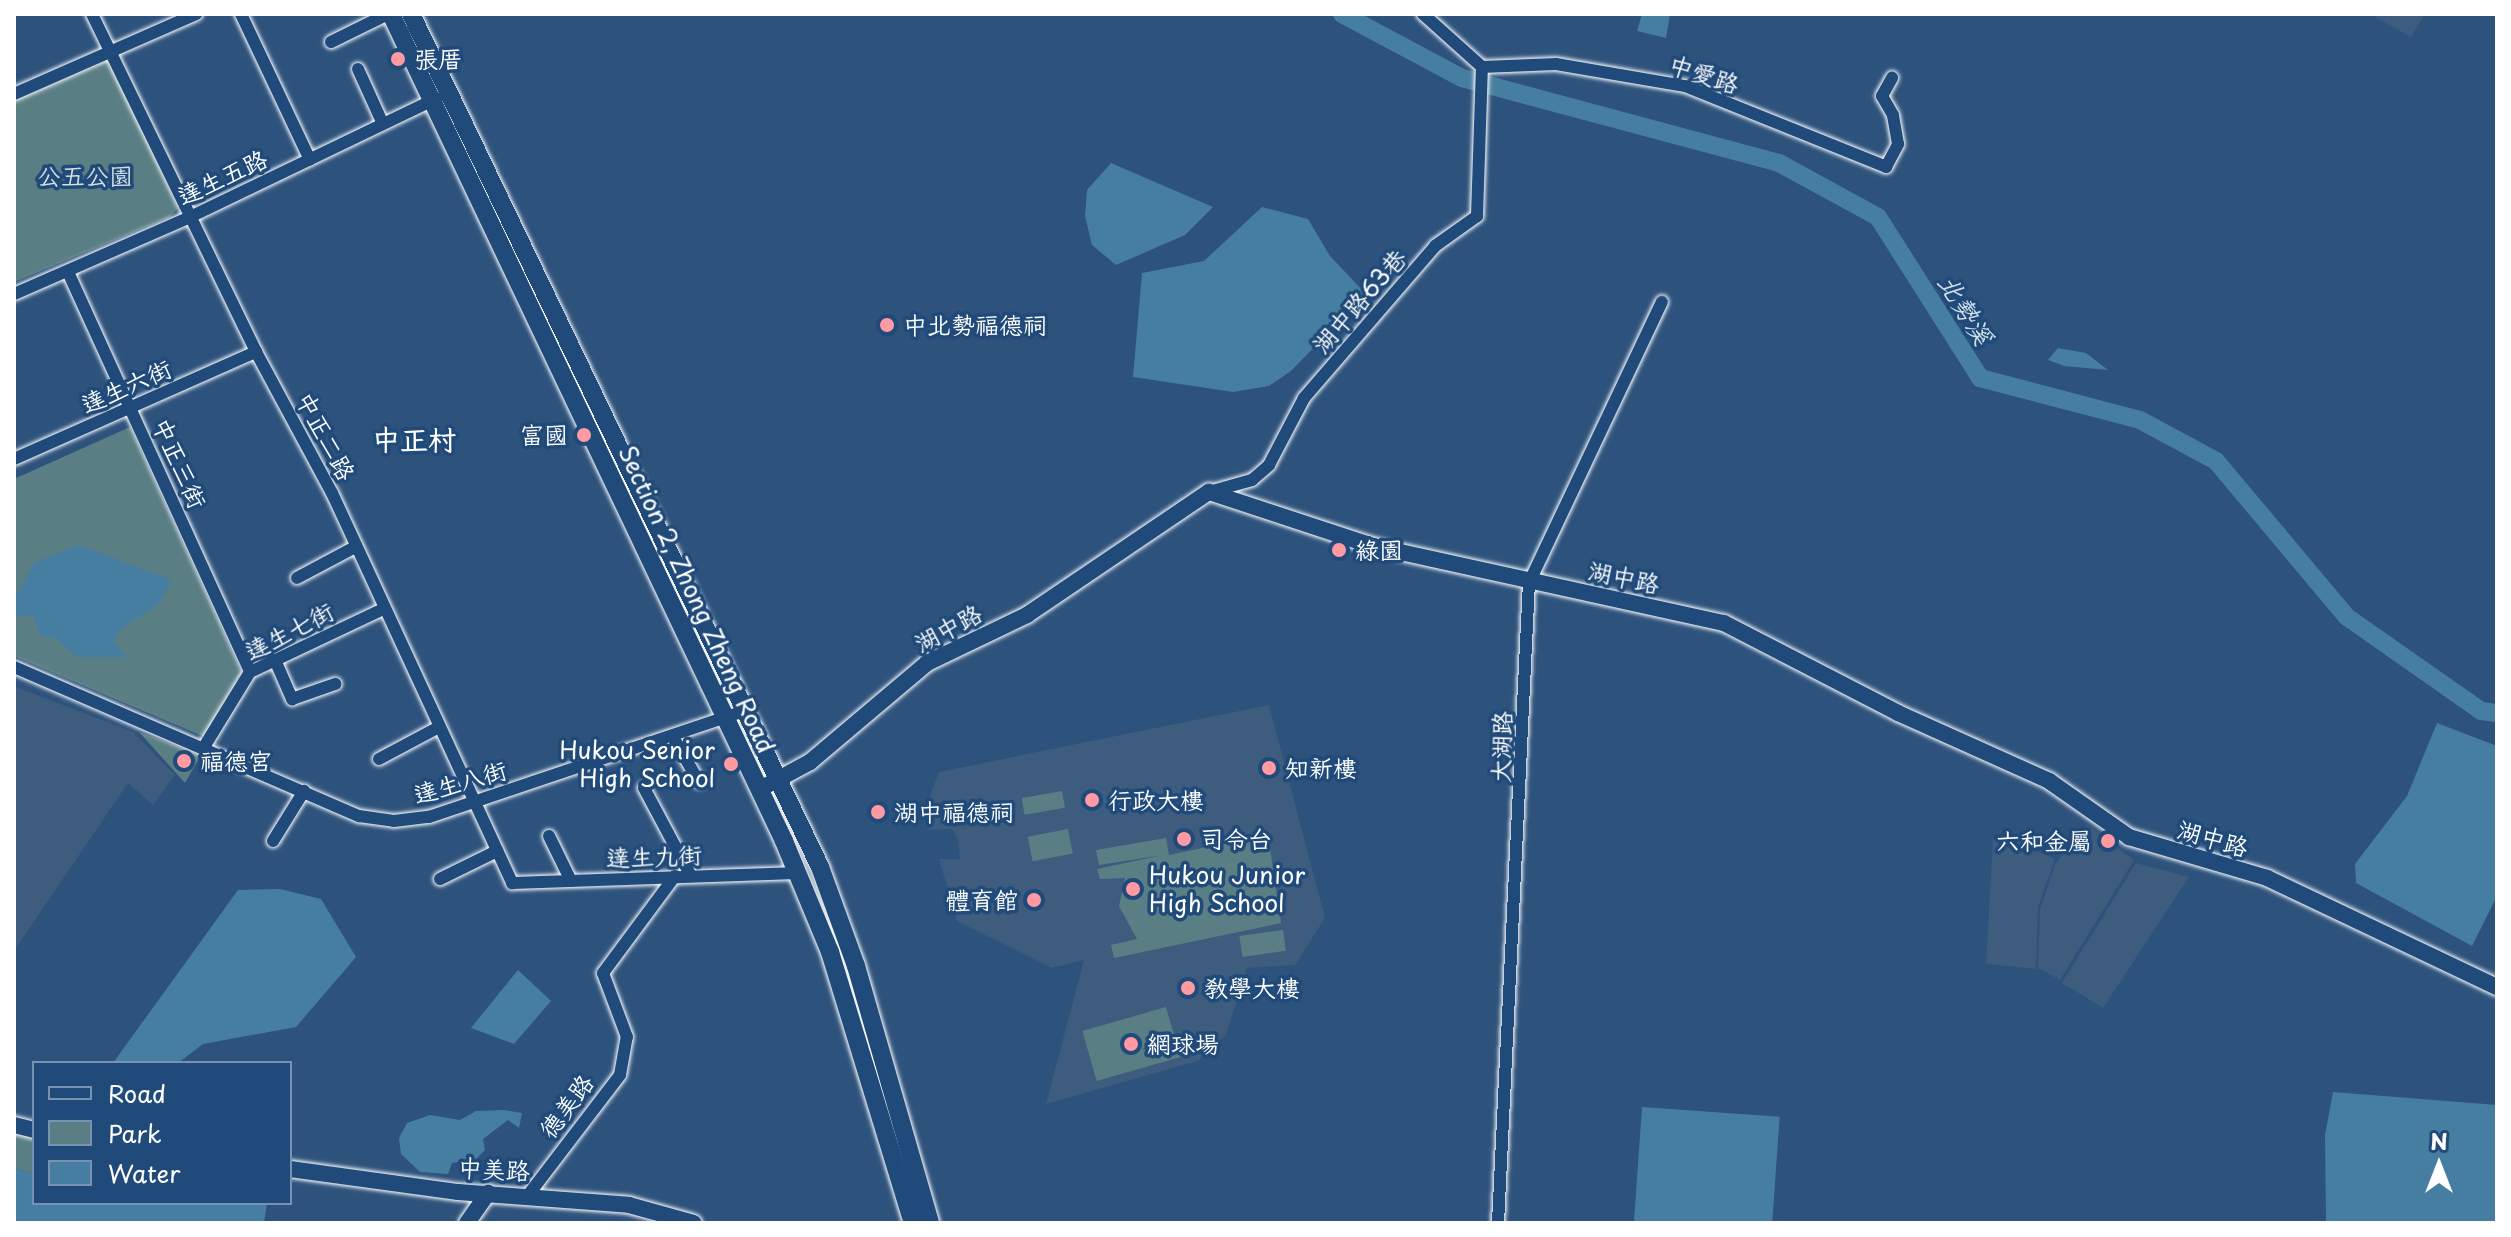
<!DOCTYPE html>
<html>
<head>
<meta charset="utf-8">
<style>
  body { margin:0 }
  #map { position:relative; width:2511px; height:1237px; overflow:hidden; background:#2d527c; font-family:"Playpen Sans","LXGW WenKai TC",sans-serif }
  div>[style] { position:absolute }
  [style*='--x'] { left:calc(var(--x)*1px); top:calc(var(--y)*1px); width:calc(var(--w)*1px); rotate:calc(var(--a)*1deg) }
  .built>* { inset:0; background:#3d5c7e }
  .green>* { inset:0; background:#597f85; transform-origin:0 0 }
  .water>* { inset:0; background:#467ea1; transform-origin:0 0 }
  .river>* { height:18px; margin:-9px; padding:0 9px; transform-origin:9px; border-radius:9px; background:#467ea1 }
  .roads { filter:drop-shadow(0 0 2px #fff) drop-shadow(0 0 2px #fff) }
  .minor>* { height:12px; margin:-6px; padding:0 6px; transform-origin:6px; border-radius:6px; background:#1f4a7a }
  .tertiary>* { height:16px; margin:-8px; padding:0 8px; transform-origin:8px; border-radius:8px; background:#1f4a7a }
  .secondary>* { height:18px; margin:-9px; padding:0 9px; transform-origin:9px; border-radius:9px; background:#1f4a7a }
  .dots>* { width:22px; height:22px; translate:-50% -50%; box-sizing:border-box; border:4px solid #1f4a7a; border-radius:50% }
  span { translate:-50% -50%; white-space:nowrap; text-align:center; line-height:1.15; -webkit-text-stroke:7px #1f4a7a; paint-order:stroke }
  .poi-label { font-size:24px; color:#fff }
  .left { translate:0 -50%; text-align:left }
  .right { translate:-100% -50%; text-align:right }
  .street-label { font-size:24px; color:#fff }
  .park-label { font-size:24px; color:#d6dfe0 }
  .water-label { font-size:26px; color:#d1dfe8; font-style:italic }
  .quarter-label { font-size:28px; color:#fff; font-weight:700 }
  .frame { position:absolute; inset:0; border:16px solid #fff; pointer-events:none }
  .legend { position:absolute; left:32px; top:1061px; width:260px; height:144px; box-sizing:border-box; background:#1f4a7a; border:2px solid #7992af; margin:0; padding:10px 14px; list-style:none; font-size:24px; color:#fff }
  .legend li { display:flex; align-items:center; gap:16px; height:40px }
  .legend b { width:40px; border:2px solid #7992af }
  .north { position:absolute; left:2399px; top:1125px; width:80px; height:80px; -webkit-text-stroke:6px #1f4a7a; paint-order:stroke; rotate:0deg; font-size:22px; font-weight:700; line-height:32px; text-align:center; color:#fff }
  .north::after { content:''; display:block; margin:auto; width:28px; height:36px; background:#fff; clip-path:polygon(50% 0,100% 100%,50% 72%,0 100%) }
</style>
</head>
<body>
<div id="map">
  <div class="built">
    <i style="clip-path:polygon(2370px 14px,2425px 14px,2411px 37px)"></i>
    <i style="clip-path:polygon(14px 686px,133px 732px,175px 775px,153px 805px,128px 783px,14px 951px)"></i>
    <i style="clip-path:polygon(1269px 705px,1325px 918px,1295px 965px,1247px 968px,1226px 1035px,1198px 1061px,1046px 1104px,1084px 960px,1052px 968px,957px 921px,939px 859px,960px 859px,958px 839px,952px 829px,929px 830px,927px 803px,939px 772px)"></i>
    <i style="clip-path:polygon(2087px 825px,2134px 860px,2060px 980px,2038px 968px,2040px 909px,2056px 863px)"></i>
    <i style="clip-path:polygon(2032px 837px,2032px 849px,2055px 859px,2038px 907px,2036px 969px,1986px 964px,1993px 840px)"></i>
    <i style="clip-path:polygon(2136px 863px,2189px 877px,2103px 1008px,2062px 983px)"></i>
  </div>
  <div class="green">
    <i style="clip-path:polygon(109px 60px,178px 208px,170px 217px,14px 282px,14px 101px)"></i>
    <i style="clip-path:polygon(130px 427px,242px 673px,205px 737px,14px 656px,14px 479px)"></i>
    <i style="clip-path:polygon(139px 732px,201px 755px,185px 783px)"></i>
    <i style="left:1062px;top:791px;width:17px;height:41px;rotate:80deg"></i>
    <i style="left:1068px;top:829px;width:25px;height:41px;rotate:79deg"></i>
    <i style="clip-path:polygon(1268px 834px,1281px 923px,1114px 958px,1111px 945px,1137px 939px,1119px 906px,1125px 878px,1100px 879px,1097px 869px,1163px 855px,1099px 865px,1096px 850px,1166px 838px,1169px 855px)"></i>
    <i style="left:1283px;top:930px;width:21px;height:44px;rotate:82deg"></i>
    <i style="left:1166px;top:1007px;width:52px;height:87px;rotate:74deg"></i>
    <i style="clip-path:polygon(14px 1125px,34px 1130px,34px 1174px,14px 1168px)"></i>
  </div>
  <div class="water">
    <i style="clip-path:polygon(1642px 14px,1670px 14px,1666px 38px,1637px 31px)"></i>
    <i style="clip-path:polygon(1111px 163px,1213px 207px,1185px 235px,1116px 265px,1092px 245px,1085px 216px,1087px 190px)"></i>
    <i style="clip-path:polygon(1262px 207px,1308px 219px,1330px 256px,1366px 294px,1291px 371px,1269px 386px,1233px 392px,1133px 377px,1142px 273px,1204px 261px)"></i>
    <i style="clip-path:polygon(2058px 348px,2086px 353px,2108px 370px,2064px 366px,2048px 360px)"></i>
    <i style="clip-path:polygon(79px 545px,172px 580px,158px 605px,118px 631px,114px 642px,126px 657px,76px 657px,58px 640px,40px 635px,33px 615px,14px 616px,14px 601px,34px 563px)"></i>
    <i style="clip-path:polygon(2437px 723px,2497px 746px,2497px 896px,2472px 946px,2356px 883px,2355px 864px,2407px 796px)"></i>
    <i style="clip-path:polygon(280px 889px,321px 899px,356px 957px,296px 1027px,203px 1044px,178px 1063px,113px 1063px,238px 890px)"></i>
    <i style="clip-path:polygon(518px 970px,551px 1001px,514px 1044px,471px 1028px)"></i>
    <i style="clip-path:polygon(2333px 1092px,2497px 1105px,2497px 1223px,2326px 1223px,2325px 1135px)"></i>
    <i style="left:1642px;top:1107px;width:138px;height:116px;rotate:4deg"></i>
    <i style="clip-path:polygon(504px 1110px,522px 1113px,519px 1128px,508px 1120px,483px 1139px,485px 1150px,476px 1159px,452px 1163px,448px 1174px,420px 1172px,401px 1154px,399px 1138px,407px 1123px,430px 1115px,460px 1120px,476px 1111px)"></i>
    <i style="clip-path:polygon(14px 1168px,34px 1174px,34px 1203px,267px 1203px,264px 1223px,14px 1223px)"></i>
  </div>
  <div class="river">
    <i style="--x:1342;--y:14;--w:136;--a:28.1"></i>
    <i style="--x:1462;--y:78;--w:328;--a:15"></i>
    <i style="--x:1779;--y:163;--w:113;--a:28.6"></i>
    <i style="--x:1878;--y:217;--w:191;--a:57.6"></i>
    <i style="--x:1980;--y:378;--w:165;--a:14.7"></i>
    <i style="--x:2140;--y:420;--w:86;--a:28.3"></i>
    <i style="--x:2216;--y:461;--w:204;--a:50"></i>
    <i style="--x:2347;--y:617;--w:164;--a:35"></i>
    <i style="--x:2481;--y:711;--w:16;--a:7"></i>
  </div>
  <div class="roads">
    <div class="minor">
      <i style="--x:92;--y:14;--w:376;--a:64.1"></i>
      <i style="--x:256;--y:352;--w:160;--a:61.7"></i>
      <i style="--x:332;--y:493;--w:430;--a:65.2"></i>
      <i style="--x:512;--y:883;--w:286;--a:-2"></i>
      <i style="--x:241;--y:14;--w:161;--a:64.7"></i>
      <i style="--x:1423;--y:14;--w:79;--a:41.9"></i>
      <i style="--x:1482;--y:67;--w:74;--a:-2.3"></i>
      <i style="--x:1556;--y:64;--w:131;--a:9.7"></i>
      <i style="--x:1685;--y:86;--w:217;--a:21.9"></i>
      <i style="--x:1886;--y:167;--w:26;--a:-62"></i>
      <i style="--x:1898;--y:144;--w:29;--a:-100"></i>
      <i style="--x:1893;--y:115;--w:22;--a:-120"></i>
      <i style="--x:1882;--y:96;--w:21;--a:-61"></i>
      <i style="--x:331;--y:42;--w:64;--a:-26.2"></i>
      <i style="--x:358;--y:69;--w:60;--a:65.6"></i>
      <i style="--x:14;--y:94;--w:199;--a:-23.7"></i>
      <i style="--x:68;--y:272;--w:439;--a:65.5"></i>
      <i style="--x:14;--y:294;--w:192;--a:-23.6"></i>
      <i style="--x:190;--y:217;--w:274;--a:-25.7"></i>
      <i style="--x:14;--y:459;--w:265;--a:-23.9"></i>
      <i style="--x:1209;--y:492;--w:45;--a:-15.6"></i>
      <i style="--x:1252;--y:480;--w:23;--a:-41"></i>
      <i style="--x:1269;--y:465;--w:76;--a:-62.4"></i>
      <i style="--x:1304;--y:398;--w:201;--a:-49.2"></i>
      <i style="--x:1435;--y:246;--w:52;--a:-35.5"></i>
      <i style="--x:1477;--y:216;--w:149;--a:-88.1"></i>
      <i style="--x:297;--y:578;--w:66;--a:-28.1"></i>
      <i style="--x:275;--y:660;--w:43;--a:66.4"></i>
      <i style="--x:292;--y:699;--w:46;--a:-19.2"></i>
      <i style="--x:14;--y:667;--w:376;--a:23.4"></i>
      <i style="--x:359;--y:816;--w:35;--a:8"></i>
      <i style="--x:394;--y:821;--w:35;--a:-7"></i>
      <i style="--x:429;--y:817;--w:332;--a:-18.6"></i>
      <i style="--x:673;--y:737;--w:52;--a:60"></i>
      <i style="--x:204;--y:747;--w:88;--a:-58.5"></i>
      <i style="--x:250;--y:672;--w:147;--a:-25.3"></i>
      <i style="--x:379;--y:759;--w:68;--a:-28.1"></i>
      <i style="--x:644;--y:788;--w:100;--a:61.9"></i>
      <i style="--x:549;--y:836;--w:50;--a:63.9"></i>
      <i style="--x:273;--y:841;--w:59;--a:-58.2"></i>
      <i style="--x:440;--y:879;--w:64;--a:-26.2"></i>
      <i style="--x:529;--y:1194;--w:150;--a:-52.6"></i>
      <i style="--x:620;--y:1075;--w:39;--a:-80"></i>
      <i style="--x:627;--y:1037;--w:68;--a:-110.6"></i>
      <i style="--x:603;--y:973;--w:121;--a:-53.4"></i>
      <i style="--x:1498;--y:1223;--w:641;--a:-87.23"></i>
      <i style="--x:1529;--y:583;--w:311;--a:-64.7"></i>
    </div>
    <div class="tertiary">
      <i style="--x:760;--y:789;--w:57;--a:-28.4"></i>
      <i style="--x:810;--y:762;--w:153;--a:-40.2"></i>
      <i style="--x:927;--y:663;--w:111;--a:-25.6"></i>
      <i style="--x:1027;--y:615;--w:220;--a:-34.1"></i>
      <i style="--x:1209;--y:492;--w:173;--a:18.2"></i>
      <i style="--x:1373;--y:546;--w:359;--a:12.4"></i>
      <i style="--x:1724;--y:623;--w:196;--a:27.3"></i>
      <i style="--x:1898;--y:713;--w:166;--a:24.2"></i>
      <i style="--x:2049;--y:781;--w:98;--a:35"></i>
      <i style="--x:2129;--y:837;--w:144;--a:16.5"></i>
      <i style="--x:2267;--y:878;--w:255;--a:25.4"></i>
      <i style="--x:14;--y:1125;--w:21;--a:14"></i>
      <i style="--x:290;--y:1169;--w:170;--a:7.8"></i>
      <i style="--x:458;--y:1192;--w:171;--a:4.3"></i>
      <i style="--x:629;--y:1205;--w:67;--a:15.5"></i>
      <i style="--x:467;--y:1223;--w:37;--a:-55"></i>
    </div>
    <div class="secondary">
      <i style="--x:391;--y:14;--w:916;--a:64.58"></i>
      <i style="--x:784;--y:841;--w:120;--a:67.5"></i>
      <i style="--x:830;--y:952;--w:283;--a:73"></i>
      <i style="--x:411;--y:14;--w:946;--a:64.38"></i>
      <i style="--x:820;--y:867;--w:105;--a:70"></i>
      <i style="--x:856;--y:966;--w:267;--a:73.9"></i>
    </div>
  </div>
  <div class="dots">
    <i style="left:398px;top:59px;background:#ff9aa2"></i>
    <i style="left:887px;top:325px;background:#ff9aa2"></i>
    <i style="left:584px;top:435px;background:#ff9aa2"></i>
    <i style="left:1339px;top:550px;background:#ff9aa2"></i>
    <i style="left:184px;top:761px;background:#ff9aa2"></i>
    <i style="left:731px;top:764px;background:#ff9aa2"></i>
    <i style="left:1269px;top:768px;background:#ff9aa2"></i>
    <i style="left:1092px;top:800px;background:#ff9aa2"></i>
    <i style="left:878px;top:812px;background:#ff9aa2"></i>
    <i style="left:1184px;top:839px;background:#ff9aa2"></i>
    <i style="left:2108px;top:841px;background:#ff9aa2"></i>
    <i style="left:1133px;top:889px;background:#ff9aa2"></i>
    <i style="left:1034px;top:900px;background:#ff9aa2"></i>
    <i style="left:1188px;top:988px;background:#ff9aa2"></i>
    <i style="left:1131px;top:1044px;background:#ff9aa2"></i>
  </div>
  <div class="poi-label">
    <span class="left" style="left:414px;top:59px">張厝</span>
    <span class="left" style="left:903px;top:325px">中北勢福德祠</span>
    <span class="right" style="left:568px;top:435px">富國</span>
    <span class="left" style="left:1355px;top:550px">綠園</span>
    <span class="right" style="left:715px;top:764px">Hukou Senior<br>High School</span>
    <span class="left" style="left:200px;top:761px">福德宫</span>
    <span class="left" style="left:1285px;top:768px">知新樓</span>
    <span class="left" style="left:1108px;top:800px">行政大樓</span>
    <span class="left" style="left:894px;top:812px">湖中福德祠</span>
    <span class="left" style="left:1200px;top:839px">司令台</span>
    <span class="right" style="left:2092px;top:841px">六和金屬</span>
    <span class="left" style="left:1149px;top:889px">Hukou Junior<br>High School</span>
    <span class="right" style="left:1018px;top:900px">體育館</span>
    <span class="left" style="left:1204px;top:988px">教學大樓</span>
    <span class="left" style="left:1147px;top:1044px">網球場</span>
  </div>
  <div class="street-label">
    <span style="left:1704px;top:74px;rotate:18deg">中愛路</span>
    <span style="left:222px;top:177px;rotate:-25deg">達生五路</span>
    <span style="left:1359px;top:301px;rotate:-49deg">湖中路63巷</span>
    <span style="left:126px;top:386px;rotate:-24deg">達生六街</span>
    <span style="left:326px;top:436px;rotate:62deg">中正二路</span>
    <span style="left:180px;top:463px;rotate:66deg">中正三街</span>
    <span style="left:1624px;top:577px;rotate:12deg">湖中路</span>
    <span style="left:697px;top:599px;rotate:65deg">Section 2, Zhong Zheng Road</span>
    <span style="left:948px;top:628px;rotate:-28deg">湖中路</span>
    <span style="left:289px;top:631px;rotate:-27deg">達生七街</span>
    <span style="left:1501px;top:747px;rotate:-88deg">大湖路</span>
    <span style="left:460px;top:782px;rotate:-16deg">達生八街</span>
    <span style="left:2213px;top:838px;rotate:16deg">湖中路</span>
    <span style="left:654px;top:856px;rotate:-2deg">達生九街</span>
    <span style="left:566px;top:1106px;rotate:-53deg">德美路</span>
    <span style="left:494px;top:1169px;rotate:3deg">中美路</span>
  </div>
  <div class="park-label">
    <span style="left:85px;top:176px">公五公園</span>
  </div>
  <div class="water-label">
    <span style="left:1966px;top:309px;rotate:58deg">北勢溪</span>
  </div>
  <div class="quarter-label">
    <span style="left:414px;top:439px">中正村</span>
  </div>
  <div class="frame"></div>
  <ul class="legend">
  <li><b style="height:10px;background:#1f4a7a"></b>Road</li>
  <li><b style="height:22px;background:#597f85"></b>Park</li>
  <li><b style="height:22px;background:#467ea1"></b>Water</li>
  </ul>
  <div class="north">N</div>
</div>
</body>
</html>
